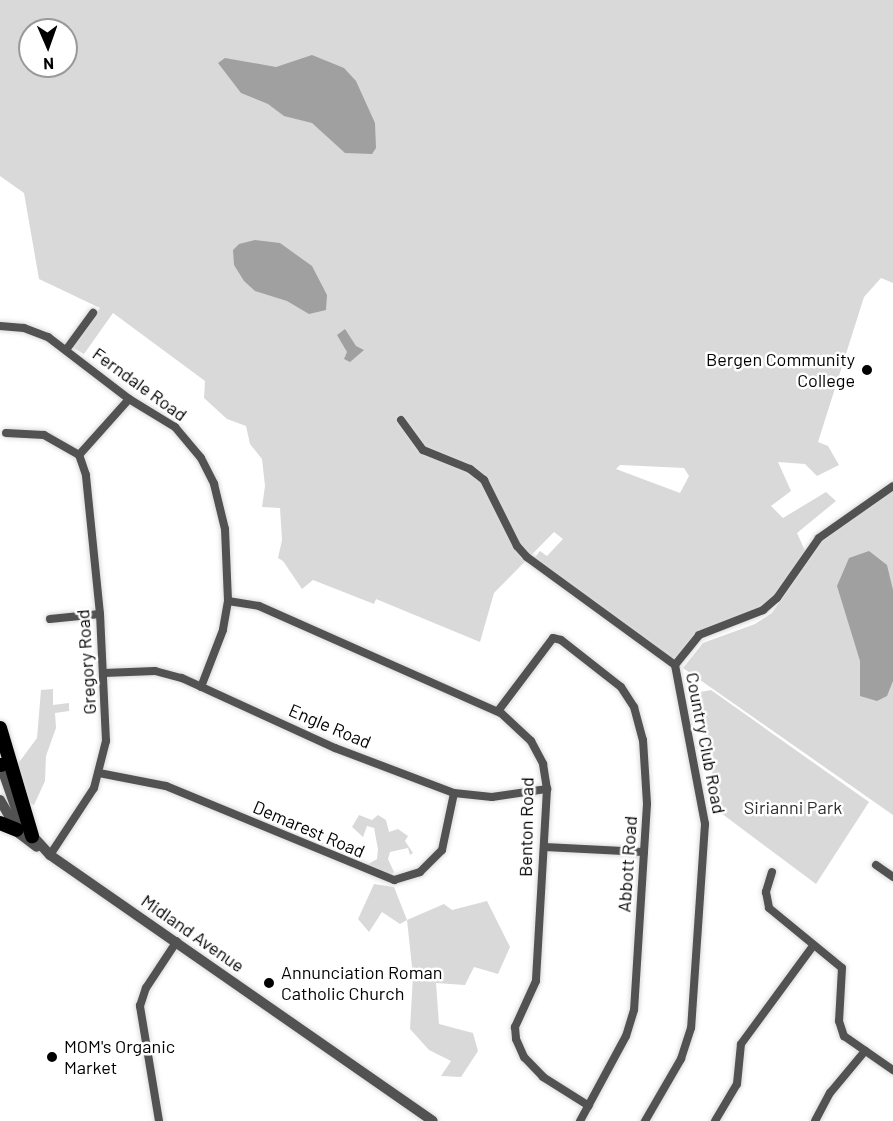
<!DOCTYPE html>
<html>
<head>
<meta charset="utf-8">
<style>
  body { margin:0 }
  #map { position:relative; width:893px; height:1121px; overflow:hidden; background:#fff; font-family:Barlow,sans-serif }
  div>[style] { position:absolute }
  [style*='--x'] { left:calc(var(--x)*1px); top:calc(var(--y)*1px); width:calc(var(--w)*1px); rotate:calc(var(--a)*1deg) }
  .green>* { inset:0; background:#d9d9d9 }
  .water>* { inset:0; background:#a0a0a0 }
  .roads { filter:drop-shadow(0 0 2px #dbdbdb) drop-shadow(0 0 2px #dbdbdb) }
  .minor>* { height:8px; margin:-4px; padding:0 4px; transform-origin:4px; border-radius:4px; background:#525252 }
  .tertiary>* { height:10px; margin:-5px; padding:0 5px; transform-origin:5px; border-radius:5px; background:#525252 }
  .trunk>* { height:14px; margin:-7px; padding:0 7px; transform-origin:7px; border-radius:7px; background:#000 }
  .dots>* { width:16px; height:16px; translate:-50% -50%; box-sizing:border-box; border:3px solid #fff; border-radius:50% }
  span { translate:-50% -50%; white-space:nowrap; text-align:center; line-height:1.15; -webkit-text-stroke:5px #fff; paint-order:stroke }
  .poi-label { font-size:18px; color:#000 }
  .right { translate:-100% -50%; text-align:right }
  .left { translate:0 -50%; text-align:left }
  .street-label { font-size:18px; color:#000 }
  .park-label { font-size:18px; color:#303030 }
  .north { position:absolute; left:18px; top:18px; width:60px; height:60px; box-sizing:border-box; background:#fff; border:2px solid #999; border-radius:50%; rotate:178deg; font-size:16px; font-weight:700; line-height:24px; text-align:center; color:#000 }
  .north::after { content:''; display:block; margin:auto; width:21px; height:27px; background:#000; clip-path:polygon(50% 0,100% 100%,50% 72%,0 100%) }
</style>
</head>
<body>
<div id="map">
  <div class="green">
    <i style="clip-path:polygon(evenodd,0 0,893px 0,893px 283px,881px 278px,864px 297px,818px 442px,828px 446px,839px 465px,817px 476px,805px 464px,778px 462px,791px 491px,771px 506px,783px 518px,826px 492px,836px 501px,797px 533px,806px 553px,763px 610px,712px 628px,675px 665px,533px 560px,540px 551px,547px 556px,563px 539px,554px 532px,494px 593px,480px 642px,376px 599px,374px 604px,313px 580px,302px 589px,283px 561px,278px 558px,282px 540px,280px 508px,262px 507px,265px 486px,262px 459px,250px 444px,246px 426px,227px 419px,204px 398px,205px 381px,113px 313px,84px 354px,72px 347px,100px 308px,39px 279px,24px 193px,0 176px,0 0,30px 30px,66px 30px,66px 66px,30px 66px,30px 30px,0 0,620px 465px,684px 468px,689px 476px,680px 493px,616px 469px,620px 465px)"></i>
    <i style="clip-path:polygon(893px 491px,893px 815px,683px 668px,703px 643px,755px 624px,772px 613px,822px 541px)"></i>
    <i style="clip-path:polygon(53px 689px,53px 705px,69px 703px,69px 711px,55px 713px,56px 728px,46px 756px,45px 781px,34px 805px,26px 801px,17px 765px,37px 738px,41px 690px)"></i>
    <i style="clip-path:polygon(711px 690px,869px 802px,816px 884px,721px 813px,695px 693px)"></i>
    <i style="clip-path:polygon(359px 815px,372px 820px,378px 815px,386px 820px,389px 832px,398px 829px,408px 836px,405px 841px,413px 853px,410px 855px,408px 848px,390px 852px,388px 859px,394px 872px,390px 877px,367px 865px,377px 859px,378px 849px,374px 828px,367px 826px,363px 837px,352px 827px)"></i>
    <i style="clip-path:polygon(374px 884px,394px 887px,407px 920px,444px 904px,452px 910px,487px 901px,510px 947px,498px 974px,474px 967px,465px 985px,436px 983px,439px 1024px,473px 1033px,478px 1051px,461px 1077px,441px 1076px,451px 1061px,429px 1050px,410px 1029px,413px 976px,407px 920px,400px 924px,382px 912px,369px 932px,358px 919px)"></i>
  </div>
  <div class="water">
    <i style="clip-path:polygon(312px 55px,344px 68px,356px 81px,375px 123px,376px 148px,372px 154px,345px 153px,312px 123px,284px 116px,268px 104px,241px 93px,218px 63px,225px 58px,276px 67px)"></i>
    <i style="clip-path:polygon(255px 240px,280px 243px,312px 266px,327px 295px,326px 310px,309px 314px,287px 301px,255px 291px,244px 281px,234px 265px,233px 250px,239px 244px)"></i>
    <i style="clip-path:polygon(345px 329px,356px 346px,364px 350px,350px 362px,344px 359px,347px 352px,337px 335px)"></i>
    <i style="clip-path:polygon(869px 551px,887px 565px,893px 590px,893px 681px,887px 696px,877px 701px,860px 696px,860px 661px,837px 586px,849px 558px)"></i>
  </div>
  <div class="roads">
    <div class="minor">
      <i style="--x:0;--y:326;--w:24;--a:5"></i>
      <i style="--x:24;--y:328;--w:26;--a:21"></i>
      <i style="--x:48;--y:337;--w:102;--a:37.4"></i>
      <i style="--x:129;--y:399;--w:54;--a:31.3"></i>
      <i style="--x:175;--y:427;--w:40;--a:50"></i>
      <i style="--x:201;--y:458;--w:29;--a:63"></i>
      <i style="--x:214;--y:484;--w:46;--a:76.3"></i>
      <i style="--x:225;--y:529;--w:72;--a:87.6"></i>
      <i style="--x:228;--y:601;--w:29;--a:100"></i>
      <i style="--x:223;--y:630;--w:61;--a:111.1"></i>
      <i style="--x:66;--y:350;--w:46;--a:-53.9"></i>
      <i style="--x:401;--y:420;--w:37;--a:54"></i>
      <i style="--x:423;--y:450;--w:51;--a:22"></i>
      <i style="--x:470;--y:469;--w:18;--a:38"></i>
      <i style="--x:484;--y:480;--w:74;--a:63.4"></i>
      <i style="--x:517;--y:546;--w:15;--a:48"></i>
      <i style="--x:527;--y:557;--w:183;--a:36.1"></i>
      <i style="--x:675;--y:665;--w:162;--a:79.3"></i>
      <i style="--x:705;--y:824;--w:204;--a:93.9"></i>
      <i style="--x:691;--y:1028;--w:33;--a:108"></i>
      <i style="--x:681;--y:1059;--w:72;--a:120.1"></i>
      <i style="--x:6;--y:433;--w:38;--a:3"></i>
      <i style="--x:44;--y:435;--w:40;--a:29.7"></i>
      <i style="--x:79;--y:455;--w:75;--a:-48.2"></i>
      <i style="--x:228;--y:601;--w:31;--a:9"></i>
      <i style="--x:259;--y:606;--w:265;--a:23.9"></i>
      <i style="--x:501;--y:713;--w:41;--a:43"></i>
      <i style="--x:531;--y:741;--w:26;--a:62"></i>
      <i style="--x:543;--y:764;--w:25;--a:81"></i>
      <i style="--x:547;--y:789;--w:192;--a:93.3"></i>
      <i style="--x:536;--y:981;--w:51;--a:114.5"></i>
      <i style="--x:515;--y:1027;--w:12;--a:85"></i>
      <i style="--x:516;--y:1039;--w:20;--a:66"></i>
      <i style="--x:524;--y:1057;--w:28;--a:46"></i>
      <i style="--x:543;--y:1077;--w:54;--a:32.2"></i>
      <i style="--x:50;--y:619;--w:50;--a:-5.7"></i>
      <i style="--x:675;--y:665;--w:38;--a:-51"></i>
      <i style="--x:699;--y:635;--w:69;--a:-21.3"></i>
      <i style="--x:763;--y:610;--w:18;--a:-41"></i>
      <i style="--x:777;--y:598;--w:73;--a:-55"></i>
      <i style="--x:819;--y:538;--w:90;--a:-35.1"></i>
      <i style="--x:104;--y:673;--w:51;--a:-2.2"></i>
      <i style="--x:155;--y:671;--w:28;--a:15"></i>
      <i style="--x:182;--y:678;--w:168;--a:24.6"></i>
      <i style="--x:335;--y:748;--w:127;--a:20.7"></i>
      <i style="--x:454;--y:793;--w:38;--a:6"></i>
      <i style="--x:492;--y:797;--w:56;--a:-8.3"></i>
      <i style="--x:498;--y:711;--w:91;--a:-53"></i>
      <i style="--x:553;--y:638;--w:8;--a:14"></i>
      <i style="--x:561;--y:640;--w:76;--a:38.1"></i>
      <i style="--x:621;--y:687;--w:24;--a:57"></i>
      <i style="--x:634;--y:707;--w:34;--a:75"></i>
      <i style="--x:643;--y:740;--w:64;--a:86.4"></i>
      <i style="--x:647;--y:804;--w:206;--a:93.6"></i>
      <i style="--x:634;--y:1010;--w:27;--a:107"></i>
      <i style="--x:626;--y:1036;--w:97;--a:118.4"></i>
      <i style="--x:99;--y:773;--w:68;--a:11"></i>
      <i style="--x:166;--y:786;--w:247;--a:22.4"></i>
      <i style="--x:394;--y:880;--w:27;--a:-17"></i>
      <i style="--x:420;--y:872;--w:31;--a:-45"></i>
      <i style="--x:442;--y:850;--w:58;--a:-78.1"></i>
      <i style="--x:544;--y:847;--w:100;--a:2.9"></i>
      <i style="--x:50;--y:855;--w:80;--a:-56.7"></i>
      <i style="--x:94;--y:788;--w:49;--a:-75.7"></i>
      <i style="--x:106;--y:741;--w:127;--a:-92.7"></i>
      <i style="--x:100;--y:614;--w:140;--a:-95.8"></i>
      <i style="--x:86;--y:475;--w:21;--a:-109"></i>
      <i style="--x:876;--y:865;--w:21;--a:35"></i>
      <i style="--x:772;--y:872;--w:21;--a:107"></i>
      <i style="--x:766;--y:892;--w:16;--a:79"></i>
      <i style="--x:769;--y:908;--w:94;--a:39.4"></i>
      <i style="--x:842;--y:968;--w:53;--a:93.2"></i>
      <i style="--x:839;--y:1021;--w:16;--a:72"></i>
      <i style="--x:844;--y:1036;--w:60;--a:34.8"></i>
      <i style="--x:159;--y:1121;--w:117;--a:-99.4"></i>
      <i style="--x:140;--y:1006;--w:19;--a:-72"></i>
      <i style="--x:146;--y:988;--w:56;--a:-56.6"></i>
      <i style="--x:715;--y:1121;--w:43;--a:-59.3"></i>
      <i style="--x:737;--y:1084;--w:40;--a:-84.3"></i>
      <i style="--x:741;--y:1044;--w:122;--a:-53.7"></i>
      <i style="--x:815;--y:1121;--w:32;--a:-62"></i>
      <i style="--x:830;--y:1093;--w:55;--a:-50.2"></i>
    </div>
    <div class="tertiary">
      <i style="--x:0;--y:763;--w:64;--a:70.7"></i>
      <i style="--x:21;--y:823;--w:43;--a:47.8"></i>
      <i style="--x:50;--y:855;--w:466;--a:34.8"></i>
      <i style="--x:0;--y:800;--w:39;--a:60"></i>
      <i style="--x:20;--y:834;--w:21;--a:37"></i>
    </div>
    <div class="trunk">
      <i style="--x:0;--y:728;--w:113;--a:73.5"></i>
      <i style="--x:0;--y:765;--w:1;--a:0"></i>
      <i style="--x:0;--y:823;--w:18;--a:22"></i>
    </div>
  </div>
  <div class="dots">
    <i style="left:867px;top:370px;background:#000"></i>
    <i style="left:269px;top:983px;background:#000"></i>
    <i style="left:52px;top:1057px;background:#000"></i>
  </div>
  <div class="poi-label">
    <span class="right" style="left:855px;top:370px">Bergen Community<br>College</span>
    <span class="left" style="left:281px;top:983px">Annunciation Roman<br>Catholic Church</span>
    <span class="left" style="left:64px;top:1057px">MOM's Organic<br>Market</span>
  </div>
  <div class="street-label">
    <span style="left:140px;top:384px;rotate:36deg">Ferndale Road</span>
    <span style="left:86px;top:662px;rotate:-94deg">Gregory Road</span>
    <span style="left:330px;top:726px;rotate:23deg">Engle Road</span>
    <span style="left:706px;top:743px;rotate:79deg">Country Club Road</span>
    <span style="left:526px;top:827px;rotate:-89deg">Benton Road</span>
    <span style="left:309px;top:829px;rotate:23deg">Demarest Road</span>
    <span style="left:627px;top:864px;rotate:-86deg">Abbott Road</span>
    <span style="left:193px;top:933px;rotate:35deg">Midland Avenue</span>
  </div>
  <div class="park-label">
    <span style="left:793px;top:807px">Sirianni Park</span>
  </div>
  <div class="north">N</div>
</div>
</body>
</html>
